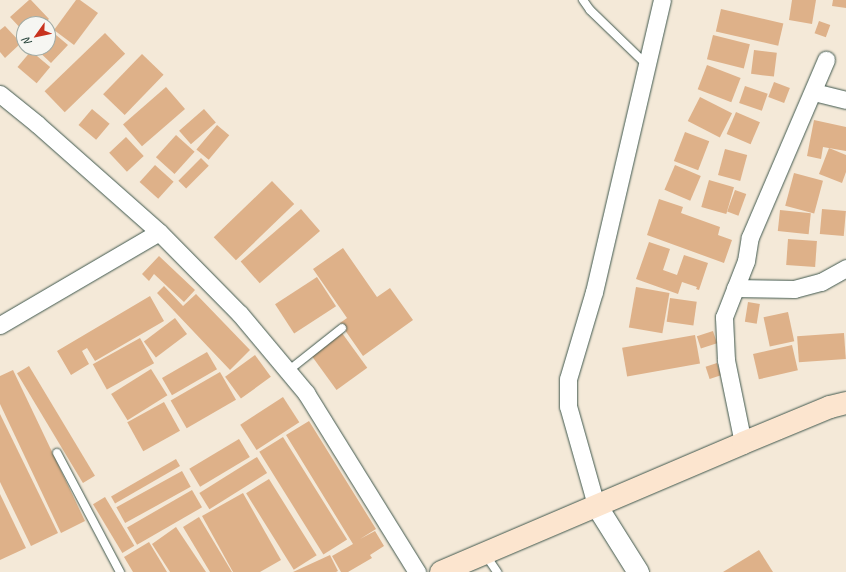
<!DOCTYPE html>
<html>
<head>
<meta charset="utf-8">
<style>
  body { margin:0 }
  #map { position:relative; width:846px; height:572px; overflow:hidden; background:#f4e9d8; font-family:Caveat,sans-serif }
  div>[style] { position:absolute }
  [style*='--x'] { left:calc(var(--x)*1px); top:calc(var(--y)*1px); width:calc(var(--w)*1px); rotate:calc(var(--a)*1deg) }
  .building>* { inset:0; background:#deb189; transform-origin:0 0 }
  .roads { filter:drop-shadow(0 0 1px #3f574d) drop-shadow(0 0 1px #3f574d) }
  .service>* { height:8px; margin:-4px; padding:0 4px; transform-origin:4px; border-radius:4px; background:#fff }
  .minor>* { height:17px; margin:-8.5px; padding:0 8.5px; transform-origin:8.5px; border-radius:8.5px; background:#fff }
  .tertiary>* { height:21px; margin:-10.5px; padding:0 10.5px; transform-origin:10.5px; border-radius:10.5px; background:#fff }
  .secondary>* { height:22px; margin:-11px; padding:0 11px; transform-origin:11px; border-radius:11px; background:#fce5cf }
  span { translate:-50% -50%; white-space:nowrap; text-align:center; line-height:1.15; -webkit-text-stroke:3px #f6f6f2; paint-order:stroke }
  .north { position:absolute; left:16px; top:16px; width:40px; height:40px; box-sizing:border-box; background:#f6f6f2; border:1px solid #a0aca6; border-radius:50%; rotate:237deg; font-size:11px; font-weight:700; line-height:16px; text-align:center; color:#1f3d34 }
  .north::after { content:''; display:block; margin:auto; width:14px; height:18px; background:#c8321e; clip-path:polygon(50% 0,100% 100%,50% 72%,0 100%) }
</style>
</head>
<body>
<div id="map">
  <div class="building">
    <i style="clip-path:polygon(29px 0,31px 0,49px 19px,43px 24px,24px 24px,24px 32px,10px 17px)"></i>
    <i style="clip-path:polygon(76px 0,80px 0,98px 13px,74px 45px,54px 30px)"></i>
    <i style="clip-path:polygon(792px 0,816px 0,812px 24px,789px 20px)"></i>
    <i style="clip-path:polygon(833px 0,846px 0,846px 8px,832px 6px)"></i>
    <i style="left:721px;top:9px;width:64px;height:23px;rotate:13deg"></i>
    <i style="left:819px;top:21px;width:12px;height:13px;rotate:20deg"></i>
    <i style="clip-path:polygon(5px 26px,21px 43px,5px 58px,0 52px,0 30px)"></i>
    <i style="clip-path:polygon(50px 30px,68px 45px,51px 63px,35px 48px,48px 48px,48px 32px)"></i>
    <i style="left:105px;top:33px;width:29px;height:84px;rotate:46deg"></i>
    <i style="left:713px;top:35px;width:38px;height:25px;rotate:14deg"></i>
    <i style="left:754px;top:50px;width:23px;height:24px;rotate:7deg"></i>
    <i style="left:31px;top:51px;width:25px;height:21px;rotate:40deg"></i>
    <i style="left:142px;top:54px;width:30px;height:56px;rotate:44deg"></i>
    <i style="left:707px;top:65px;width:36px;height:26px;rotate:21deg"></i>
    <i style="left:774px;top:82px;width:17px;height:16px;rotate:21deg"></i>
    <i style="left:745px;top:86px;width:24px;height:18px;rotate:19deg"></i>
    <i style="left:166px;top:87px;width:29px;height:57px;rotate:49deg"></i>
    <i style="left:700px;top:97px;width:36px;height:27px;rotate:27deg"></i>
    <i style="left:92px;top:109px;width:23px;height:21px;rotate:40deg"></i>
    <i style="left:204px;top:109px;width:18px;height:33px;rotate:49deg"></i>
    <i style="left:736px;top:112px;width:26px;height:24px;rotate:23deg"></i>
    <i style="clip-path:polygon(814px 120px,846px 127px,846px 151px,823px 147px,821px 159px,807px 156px)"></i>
    <i style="left:217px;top:125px;width:16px;height:32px;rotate:40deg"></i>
    <i style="left:685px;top:132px;width:26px;height:31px;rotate:21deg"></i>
    <i style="left:176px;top:135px;width:25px;height:30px;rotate:42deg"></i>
    <i style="left:126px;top:137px;width:26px;height:23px;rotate:47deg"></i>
    <i style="clip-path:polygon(829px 148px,846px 155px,846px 172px,842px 183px,819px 174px)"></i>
    <i style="left:725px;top:149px;width:23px;height:27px;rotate:15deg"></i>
    <i style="left:201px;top:158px;width:11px;height:32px;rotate:45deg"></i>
    <i style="left:155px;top:165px;width:25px;height:23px;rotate:42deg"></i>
    <i style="left:675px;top:165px;width:28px;height:27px;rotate:23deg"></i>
    <i style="left:794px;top:173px;width:30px;height:34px;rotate:15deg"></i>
    <i style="left:709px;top:180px;width:26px;height:28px;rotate:16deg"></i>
    <i style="left:272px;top:181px;width:32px;height:81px;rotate:46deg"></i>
    <i style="left:735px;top:190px;width:12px;height:23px;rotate:20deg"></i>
    <i style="clip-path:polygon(659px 199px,683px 207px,681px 213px,720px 227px,718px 235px,732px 240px,724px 263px,647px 235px)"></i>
    <i style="left:301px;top:209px;width:29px;height:80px;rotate:49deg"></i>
    <i style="left:822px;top:209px;width:24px;height:25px;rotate:5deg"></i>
    <i style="left:780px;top:210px;width:31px;height:21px;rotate:6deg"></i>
    <i style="left:788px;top:239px;width:29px;height:26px;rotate:4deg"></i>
    <i style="clip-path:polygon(649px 242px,670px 249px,663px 270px,677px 275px,684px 255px,708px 263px,699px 290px,696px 289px,697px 287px,682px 282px,678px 294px,636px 279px)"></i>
    <i style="clip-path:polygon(343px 248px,377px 297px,390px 288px,413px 320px,363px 356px,340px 323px,347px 318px,313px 269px)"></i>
    <i style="clip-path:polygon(159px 256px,195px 290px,184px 302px,154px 274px,149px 281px,142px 274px)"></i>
    <i style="left:317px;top:277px;width:35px;height:50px;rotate:57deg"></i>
    <i style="clip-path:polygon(164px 286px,183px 306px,196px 294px,250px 350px,230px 370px,157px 293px)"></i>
    <i style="left:636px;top:287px;width:34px;height:41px;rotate:10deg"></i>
    <i style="clip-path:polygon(150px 296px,164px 321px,95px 361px,87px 348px,82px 351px,89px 364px,71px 375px,57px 351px)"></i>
    <i style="left:670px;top:298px;width:27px;height:24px;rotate:8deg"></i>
    <i style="left:748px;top:302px;width:12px;height:20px;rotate:9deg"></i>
    <i style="left:788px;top:312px;width:30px;height:25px;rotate:78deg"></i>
    <i style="left:175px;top:318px;width:20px;height:39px;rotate:53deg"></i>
    <i style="left:713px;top:331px;width:13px;height:17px;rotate:72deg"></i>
    <i style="left:342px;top:333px;width:43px;height:38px;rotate:54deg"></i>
    <i style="left:844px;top:333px;width:26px;height:47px;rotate:86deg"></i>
    <i style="left:695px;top:335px;width:29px;height:74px;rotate:80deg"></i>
    <i style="left:140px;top:338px;width:29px;height:54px;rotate:61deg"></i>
    <i style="left:792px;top:345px;width:26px;height:40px;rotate:77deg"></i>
    <i style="left:207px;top:352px;width:20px;height:52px;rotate:60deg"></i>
    <i style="left:255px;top:355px;width:27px;height:37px;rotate:54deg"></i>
    <i style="left:717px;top:363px;width:13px;height:12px;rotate:72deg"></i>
    <i style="left:29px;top:366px;width:128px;height:14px;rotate:59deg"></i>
    <i style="left:151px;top:369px;width:31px;height:47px;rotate:58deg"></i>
    <i style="clip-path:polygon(13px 370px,85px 521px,61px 533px,0 404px,0 376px)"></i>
    <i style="left:220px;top:372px;width:32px;height:57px;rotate:60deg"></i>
    <i style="left:283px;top:397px;width:30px;height:51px;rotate:57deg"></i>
    <i style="left:164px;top:402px;width:33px;height:42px;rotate:61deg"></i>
    <i style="clip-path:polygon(0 414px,58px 533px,31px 546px,0 482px)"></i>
    <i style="clip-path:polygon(309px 421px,376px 529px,360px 539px,375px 531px,384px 546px,370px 555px,372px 558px,348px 572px,341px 572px,332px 556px,353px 544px,286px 435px)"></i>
    <i style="left:283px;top:437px;width:121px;height:28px;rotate:58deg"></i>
    <i style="left:239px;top:439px;width:21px;height:58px;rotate:59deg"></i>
    <i style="left:257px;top:457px;width:19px;height:68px;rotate:58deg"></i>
    <i style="left:176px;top:459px;width:8px;height:75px;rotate:60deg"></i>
    <i style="left:182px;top:471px;width:18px;height:75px;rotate:61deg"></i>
    <i style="left:269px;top:479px;width:90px;height:27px;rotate:58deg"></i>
    <i style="left:192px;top:490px;width:20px;height:75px;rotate:60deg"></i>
    <i style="clip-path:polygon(243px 493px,281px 560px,260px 572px,233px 572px,202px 516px)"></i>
    <i style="clip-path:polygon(0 494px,26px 548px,0 560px)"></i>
    <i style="left:105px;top:497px;width:57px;height:14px;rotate:59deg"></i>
    <i style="clip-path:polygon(199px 517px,232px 572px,210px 572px,183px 527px)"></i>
    <i style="clip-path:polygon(176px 527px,206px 572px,170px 572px,152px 544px)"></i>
    <i style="clip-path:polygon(149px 542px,167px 572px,133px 572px,124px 557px)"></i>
    <i style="clip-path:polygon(759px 550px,773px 572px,723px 572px)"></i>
    <i style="clip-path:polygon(330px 555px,338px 571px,336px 572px,293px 572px)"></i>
  </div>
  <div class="roads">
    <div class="service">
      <i style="--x:583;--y:0;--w:12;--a:55"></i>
      <i style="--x:590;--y:10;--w:79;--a:44"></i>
      <i style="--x:288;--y:371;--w:69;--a:-38.5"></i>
      <i style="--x:57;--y:453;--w:135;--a:62.1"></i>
      <i style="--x:485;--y:554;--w:22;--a:56"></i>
    </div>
    <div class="minor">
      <i style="--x:814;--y:92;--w:33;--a:14"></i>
      <i style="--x:0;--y:94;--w:48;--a:39"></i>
      <i style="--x:37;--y:124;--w:163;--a:41.5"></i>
      <i style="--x:159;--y:232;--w:115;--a:45.4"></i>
      <i style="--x:240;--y:314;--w:103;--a:50.1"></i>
      <i style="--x:306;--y:393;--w:211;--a:58.2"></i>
      <i style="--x:735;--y:288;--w:59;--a:1"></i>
      <i style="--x:794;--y:289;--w:28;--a:-15"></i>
      <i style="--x:821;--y:282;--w:29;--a:-29"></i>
      <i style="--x:0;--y:325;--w:184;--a:-30.3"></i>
      <i style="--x:743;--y:443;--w:85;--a:-101.6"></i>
      <i style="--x:726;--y:360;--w:43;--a:-92.7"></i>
      <i style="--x:724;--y:317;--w:60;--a:-68.6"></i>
      <i style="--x:746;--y:261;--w:24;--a:-81"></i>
      <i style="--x:750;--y:237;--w:193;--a:-66.8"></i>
      <i style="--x:596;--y:505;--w:103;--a:-105.8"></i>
      <i style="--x:568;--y:406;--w:27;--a:-90"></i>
      <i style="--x:568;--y:379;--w:91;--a:-73.4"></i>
      <i style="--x:594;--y:292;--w:300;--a:-76.9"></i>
    </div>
    <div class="tertiary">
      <i style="--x:596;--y:505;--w:79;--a:57.9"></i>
    </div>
    <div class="secondary">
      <i style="--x:441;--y:572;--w:328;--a:-23.1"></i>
      <i style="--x:743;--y:443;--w:94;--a:-22.5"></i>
      <i style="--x:830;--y:407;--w:16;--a:-14"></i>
    </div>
  </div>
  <div class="north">N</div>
</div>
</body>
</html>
